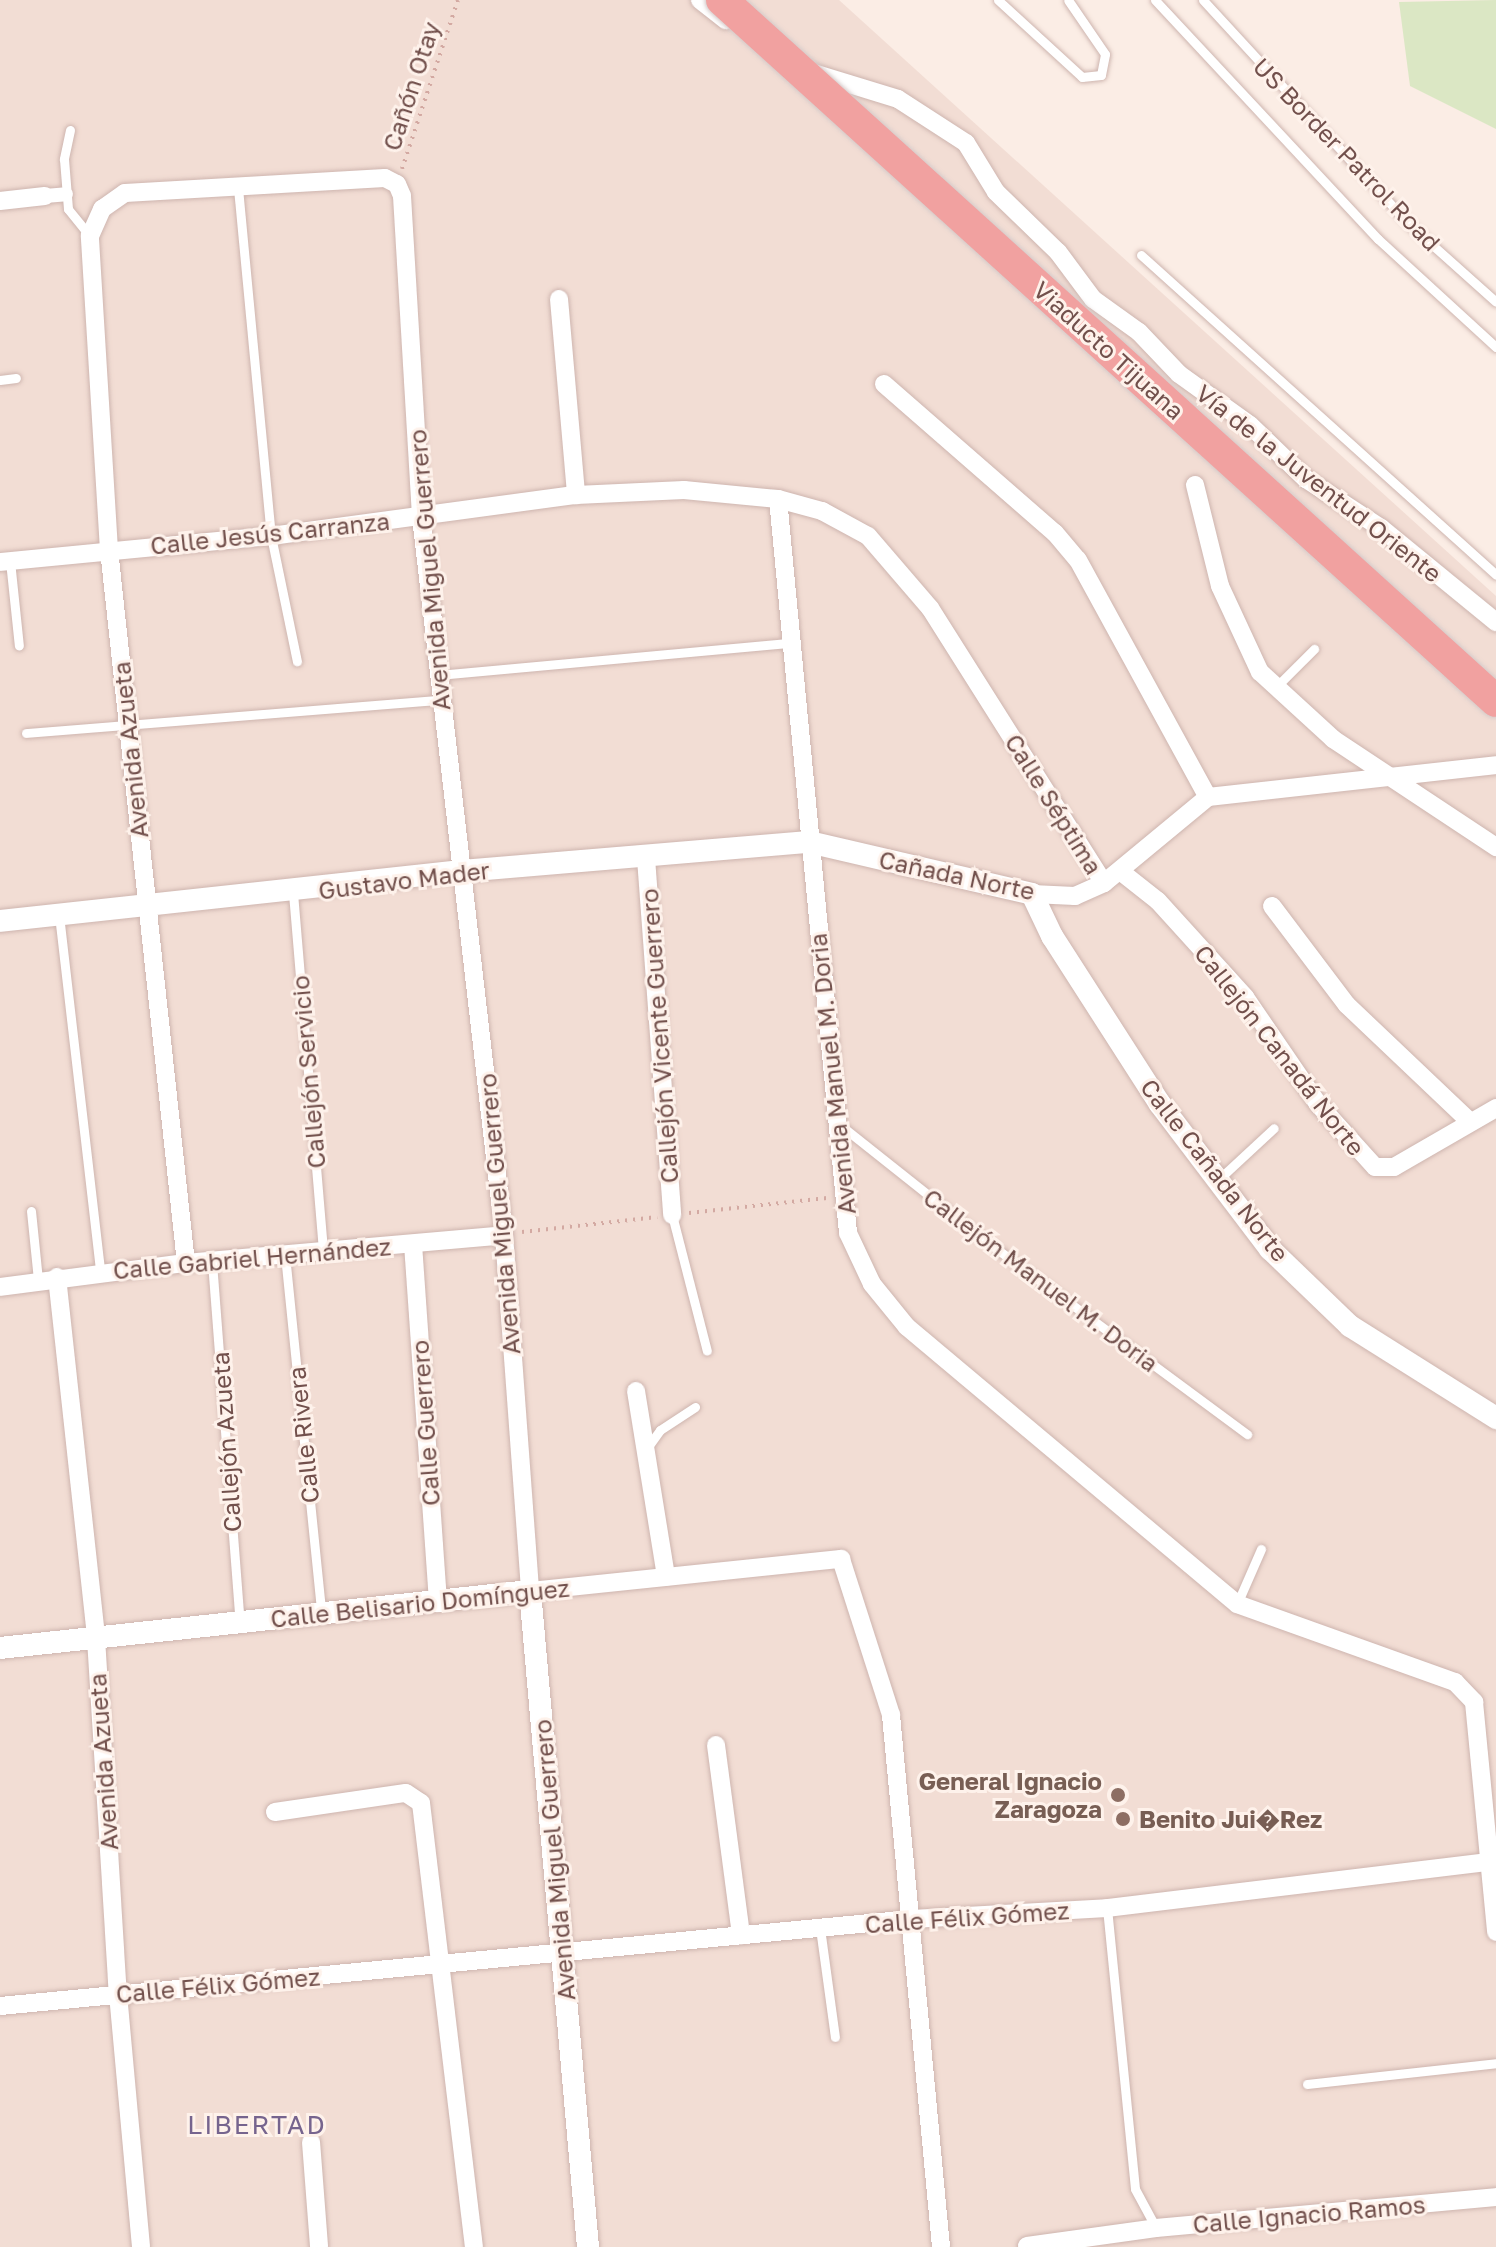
<!DOCTYPE html>
<html>
<head>
<meta charset="utf-8">
<style>
  body { margin:0 }
  #map { position:relative; width:1496px; height:2247px; overflow:hidden; background:#fbede5; font-family:"Golos Text",sans-serif }
  div>[style] { position:absolute }
  [style*='--x'] { left:calc(var(--x)*1px); top:calc(var(--y)*1px); width:calc(var(--w)*1px); rotate:calc(var(--a)*1deg) }
  .residential>* { inset:0; background:#f2ddd4 }
  .green>* { inset:0; background:#dbe7c4 }
  .path>* { height:4px; margin-top:-2px; transform-origin:0; background:repeating-linear-gradient(90deg,#d3a9a2 0 2px,transparent 0 8px) }
  .roads { filter:drop-shadow(0 0 2px #ceb5af) drop-shadow(0 0 2px #ceb5af) }
  .service>* { height:9px; margin:-4.5px; padding:0 4.5px; transform-origin:4.5px; border-radius:4.5px; background:#fff }
  .pedestrian>* { height:14px; margin:-7px; padding:0 7px; transform-origin:7px; border-radius:7px; background:#fff }
  .minor>* { height:18px; margin:-9px; padding:0 9px; transform-origin:9px; border-radius:9px; background:#fff }
  .tertiary>* { height:22px; margin:-11px; padding:0 11px; transform-origin:11px; border-radius:11px; background:#fff }
  .bridges { filter:drop-shadow(0 0 2px #d5cac9) drop-shadow(0 0 2px #d5cac9) }
  .motorway-bridge>* { height:32px; margin:-16px; padding:0 16px; transform-origin:16px; border-radius:16px; background:#f1a1a0 }
  .dots>* { width:22px; height:22px; translate:-50% -50%; box-sizing:border-box; border:4px solid #fef2eb; border-radius:50% }
  span { translate:-50% -50%; white-space:nowrap; text-align:center; line-height:1.15; -webkit-text-stroke:6px #fef2eb; paint-order:stroke }
  .street-label { font-size:24px; color:#72504c }
  .education-label { font-size:24px; color:#785e54; font-weight:700 }
  .right { translate:-100% -50%; text-align:right }
  .left { translate:0 -50%; text-align:left }
  .neighbourhood-label { font-size:26px; color:#76648e; letter-spacing:2px }
</style>
</head>
<body>
<div id="map">
  <div class="residential">
    <i style="clip-path:polygon(0 0,839px 0,1496px 596px,1496px 2247px,0 2247px)"></i>
  </div>
  <div class="green">
    <i style="clip-path:polygon(1496px 0,1496px 129px,1410px 86px,1399px 2px)"></i>
  </div>
  <div class="path">
    <i style="--x:402;--y:169;--w:178;--a:-71.7"></i>
    <i style="--x:689;--y:1213;--w:139;--a:-6.2"></i>
    <i style="--x:522;--y:1232;--w:136;--a:-6.3"></i>
  </div>
  <div class="roads">
    <div class="service">
      <i style="--x:998;--y:0;--w:114;--a:42.5"></i>
      <i style="--x:1082;--y:77;--w:19;--a:-6"></i>
      <i style="--x:1101;--y:75;--w:21;--a:-79"></i>
      <i style="--x:1105;--y:54;--w:65;--a:-124.4"></i>
      <i style="--x:1155;--y:0;--w:327;--a:47"></i>
      <i style="--x:1378;--y:239;--w:160;--a:42.5"></i>
      <i style="--x:1203;--y:0;--w:306;--a:47.4"></i>
      <i style="--x:1410;--y:225;--w:115;--a:41.8"></i>
      <i style="--x:70;--y:130;--w:30;--a:102"></i>
      <i style="--x:64;--y:159;--w:50;--a:85.4"></i>
      <i style="--x:68;--y:209;--w:35;--a:51"></i>
      <i style="--x:238;--y:188;--w:350;--a:84.6"></i>
      <i style="--x:271;--y:536;--w:128;--a:78.3"></i>
      <i style="--x:1141;--y:255;--w:478;--a:42"></i>
      <i style="--x:0;--y:380;--w:16;--a:-7"></i>
      <i style="--x:10;--y:561;--w:85;--a:84"></i>
      <i style="--x:437;--y:675;--w:356;--a:-5.2"></i>
      <i style="--x:1276;--y:687;--w:54;--a:-45"></i>
      <i style="--x:26;--y:733;--w:414;--a:-4.6"></i>
      <i style="--x:293;--y:893;--w:360;--a:85.2"></i>
      <i style="--x:59;--y:915;--w:359;--a:83.4"></i>
      <i style="--x:839;--y:1124;--w:188;--a:38.5"></i>
      <i style="--x:986;--y:1241;--w:325;--a:36.5"></i>
      <i style="--x:1218;--y:1180;--w:76;--a:-42.9"></i>
      <i style="--x:31;--y:1211;--w:69;--a:84.2"></i>
      <i style="--x:672;--y:1215;--w:140;--a:75.6"></i>
      <i style="--x:285;--y:1255;--w:358;--a:84.2"></i>
      <i style="--x:212;--y:1262;--w:362;--a:85.6"></i>
      <i style="--x:647;--y:1448;--w:22;--a:-54"></i>
      <i style="--x:660;--y:1430;--w:42;--a:-33.3"></i>
      <i style="--x:1237;--y:1604;--w:60;--a:-66.4"></i>
      <i style="--x:1107;--y:1908;--w:282;--a:84.3"></i>
      <i style="--x:1135;--y:2189;--w:44;--a:61.7"></i>
      <i style="--x:820;--y:1928;--w:110;--a:82.2"></i>
      <i style="--x:1307;--y:2084;--w:190;--a:-6.3"></i>
    </div>
    <div class="pedestrian">
      <i style="--x:45;--y:196;--w:21;--a:-5"></i>
    </div>
    <div class="minor">
      <i style="--x:700;--y:0;--w:33;--a:38"></i>
      <i style="--x:807;--y:71;--w:95;--a:17.1"></i>
      <i style="--x:898;--y:99;--w:81;--a:32.9"></i>
      <i style="--x:966;--y:143;--w:57;--a:58.5"></i>
      <i style="--x:996;--y:192;--w:86;--a:44.1"></i>
      <i style="--x:1058;--y:252;--w:59;--a:53.3"></i>
      <i style="--x:1093;--y:299;--w:57;--a:35.7"></i>
      <i style="--x:1139;--y:332;--w:58;--a:46.4"></i>
      <i style="--x:1179;--y:374;--w:87;--a:35.7"></i>
      <i style="--x:1250;--y:425;--w:78;--a:44"></i>
      <i style="--x:1306;--y:479;--w:90;--a:33.2"></i>
      <i style="--x:1381;--y:528;--w:149;--a:39.3"></i>
      <i style="--x:0;--y:201;--w:45;--a:-6.3"></i>
      <i style="--x:559;--y:299;--w:197;--a:85"></i>
      <i style="--x:884;--y:384;--w:227;--a:41.1"></i>
      <i style="--x:1055;--y:533;--w:35;--a:50"></i>
      <i style="--x:1078;--y:560;--w:270;--a:61.3"></i>
      <i style="--x:1195;--y:485;--w:104;--a:76.1"></i>
      <i style="--x:1220;--y:586;--w:95;--a:65.1"></i>
      <i style="--x:1260;--y:672;--w:99;--a:42.5"></i>
      <i style="--x:1333;--y:739;--w:196;--a:33.5"></i>
      <i style="--x:778;--y:499;--w:737;--a:84.55"></i>
      <i style="--x:848;--y:1233;--w:56;--a:64.8"></i>
      <i style="--x:872;--y:1284;--w:55;--a:50.9"></i>
      <i style="--x:907;--y:1327;--w:431;--a:40"></i>
      <i style="--x:1237;--y:1604;--w:232;--a:19.7"></i>
      <i style="--x:1455;--y:1682;--w:28;--a:46"></i>
      <i style="--x:1474;--y:1702;--w:231;--a:84.5"></i>
      <i style="--x:0;--y:562;--w:272;--a:-5.5"></i>
      <i style="--x:271;--y:536;--w:308;--a:-7.7"></i>
      <i style="--x:576;--y:495;--w:108;--a:-2.7"></i>
      <i style="--x:684;--y:490;--w:94;--a:5.5"></i>
      <i style="--x:778;--y:499;--w:46;--a:15.3"></i>
      <i style="--x:822;--y:511;--w:52;--a:28.5"></i>
      <i style="--x:868;--y:536;--w:95;--a:49.3"></i>
      <i style="--x:930;--y:608;--w:325;--a:57.7"></i>
      <i style="--x:1208;--y:797;--w:290;--a:-6.3"></i>
      <i style="--x:646;--y:858;--w:358;--a:85.8"></i>
      <i style="--x:1120;--y:871;--w:48;--a:38.3"></i>
      <i style="--x:1158;--y:901;--w:130;--a:47.8"></i>
      <i style="--x:1245;--y:997;--w:130;--a:55.7"></i>
      <i style="--x:1318;--y:1104;--w:85;--a:47.9"></i>
      <i style="--x:1375;--y:1167;--w:19;--a:0"></i>
      <i style="--x:1394;--y:1167;--w:118;--a:-30"></i>
      <i style="--x:1032;--y:894;--w:43;--a:2.7"></i>
      <i style="--x:1075;--y:896;--w:32;--a:-24"></i>
      <i style="--x:1104;--y:883;--w:135;--a:-39.6"></i>
      <i style="--x:1272;--y:906;--w:124;--a:52.9"></i>
      <i style="--x:1347;--y:1005;--w:167;--a:43.5"></i>
      <i style="--x:413;--y:1244;--w:360;--a:86"></i>
      <i style="--x:186;--y:1263;--w:717;--a:-96.16"></i>
      <i style="--x:109;--y:550;--w:315;--a:-93.5"></i>
      <i style="--x:90;--y:236;--w:30;--a:-66"></i>
      <i style="--x:102;--y:209;--w:28;--a:-35"></i>
      <i style="--x:125;--y:193;--w:260;--a:-3.3"></i>
      <i style="--x:385;--y:178;--w:13;--a:27"></i>
      <i style="--x:397;--y:184;--w:13;--a:67"></i>
      <i style="--x:402;--y:196;--w:322;--a:86.6"></i>
      <i style="--x:421;--y:517;--w:723;--a:83.41"></i>
      <i style="--x:504;--y:1235;--w:357;--a:85.8"></i>
      <i style="--x:530;--y:1591;--w:313;--a:-5.9"></i>
      <i style="--x:841;--y:1559;--w:164;--a:72.2"></i>
      <i style="--x:891;--y:1715;--w:534;--a:84.63"></i>
      <i style="--x:57;--y:1277;--w:363;--a:83.8"></i>
      <i style="--x:96;--y:1638;--w:357;--a:86.5"></i>
      <i style="--x:118;--y:1994;--w:254;--a:84.8"></i>
      <i style="--x:0;--y:1287;--w:188;--a:-7.4"></i>
      <i style="--x:186;--y:1263;--w:319;--a:-5"></i>
      <i style="--x:636;--y:1391;--w:188;--a:80.8"></i>
      <i style="--x:716;--y:1745;--w:192;--a:82.5"></i>
      <i style="--x:275;--y:1812;--w:132;--a:-8.3"></i>
      <i style="--x:406;--y:1793;--w:18;--a:34"></i>
      <i style="--x:421;--y:1803;--w:447;--a:83.2"></i>
      <i style="--x:0;--y:2006;--w:916;--a:-5.45"></i>
      <i style="--x:912;--y:1919;--w:195;--a:-3.2"></i>
      <i style="--x:1107;--y:1908;--w:392;--a:-6.9"></i>
      <i style="--x:311;--y:2142;--w:105;--a:85.6"></i>
      <i style="--x:1027;--y:2246;--w:130;--a:-7.9"></i>
      <i style="--x:1156;--y:2228;--w:341;--a:-5.2"></i>
    </div>
    <div class="tertiary">
      <i style="--x:0;--y:921;--w:465;--a:-6.2"></i>
      <i style="--x:462;--y:871;--w:348;--a:-4.8"></i>
      <i style="--x:809;--y:842;--w:229;--a:13.1"></i>
      <i style="--x:1032;--y:894;--w:47;--a:64.5"></i>
      <i style="--x:1052;--y:936;--w:200;--a:57.3"></i>
      <i style="--x:1160;--y:1104;--w:182;--a:52.8"></i>
      <i style="--x:1270;--y:1249;--w:111;--a:43.9"></i>
      <i style="--x:1350;--y:1326;--w:173;--a:32.2"></i>
      <i style="--x:0;--y:1648;--w:533;--a:-6.14"></i>
      <i style="--x:530;--y:1591;--w:659;--a:84.95"></i>
    </div>
  </div>
  <div class="bridges">
    <div class="motorway-bridge">
      <i style="--x:722;--y:0;--w:1044;--a:42.17"></i>
    </div>
  </div>
  <div class="dots">
    <i style="left:1118px;top:1795px;background:#8d6e63"></i>
    <i style="left:1123px;top:1819px;background:#8d6e63"></i>
  </div>
  <div class="street-label">
    <span style="left:411px;top:86px;rotate:-72deg">Cañón Otay</span>
    <span style="left:1347px;top:154px;rotate:46deg">US Border Patrol Road</span>
    <span style="left:1109px;top:350px;rotate:42deg">Viaducto Tijuana</span>
    <span style="left:1319px;top:483px;rotate:38deg">Vía de la Juventud Oriente</span>
    <span style="left:270px;top:533px;rotate:-6deg">Calle Jesús Carranza</span>
    <span style="left:429px;top:570px;rotate:-95deg">Avenida Miguel Guerrero</span>
    <span style="left:130px;top:750px;rotate:-96deg">Avenida Azueta</span>
    <span style="left:1054px;top:804px;rotate:58deg">Calle Séptima</span>
    <span style="left:957px;top:875px;rotate:12deg">Cañada Norte</span>
    <span style="left:404px;top:880px;rotate:-7deg">Gustavo Mader</span>
    <span style="left:659px;top:1036px;rotate:-94deg">Callejón Vicente Guerrero</span>
    <span style="left:1280px;top:1050px;rotate:52deg">Callejón Canadá Norte</span>
    <span style="left:308px;top:1072px;rotate:-95deg">Callejón Servicio</span>
    <span style="left:832px;top:1074px;rotate:-96deg">Avenida Manuel M. Doria</span>
    <span style="left:1215px;top:1170px;rotate:52deg">Calle Cañada Norte</span>
    <span style="left:499px;top:1214px;rotate:-95deg">Avenida Miguel Guerrero</span>
    <span style="left:252px;top:1258px;rotate:-5deg">Calle Gabriel Hernández</span>
    <span style="left:1041px;top:1280px;rotate:37deg">Callejón Manuel M. Doria</span>
    <span style="left:425px;top:1423px;rotate:-94deg">Calle Guerrero</span>
    <span style="left:303px;top:1435px;rotate:-96deg">Calle Rivera</span>
    <span style="left:226px;top:1442px;rotate:-94deg">Callejón Azueta</span>
    <span style="left:420px;top:1603px;rotate:-6deg">Calle Belisario Domínguez</span>
    <span style="left:103px;top:1762px;rotate:-94deg">Avenida Azueta</span>
    <span style="left:554px;top:1860px;rotate:-95deg">Avenida Miguel Guerrero</span>
    <span style="left:967px;top:1917px;rotate:-4deg">Calle Félix Gómez</span>
    <span style="left:218px;top:1985px;rotate:-5deg">Calle Félix Gómez</span>
    <span style="left:1309px;top:2214px;rotate:-5deg">Calle Ignacio Ramos</span>
  </div>
  <div class="education-label">
    <span class="right" style="left:1102px;top:1795px">General Ignacio<br>Zaragoza</span>
    <span class="left" style="left:1139px;top:1819px">Benito Jui�Rez</span>
  </div>
  <div class="neighbourhood-label">
    <span style="left:257px;top:2125px">LIBERTAD</span>
  </div>
</div>
</body>
</html>
